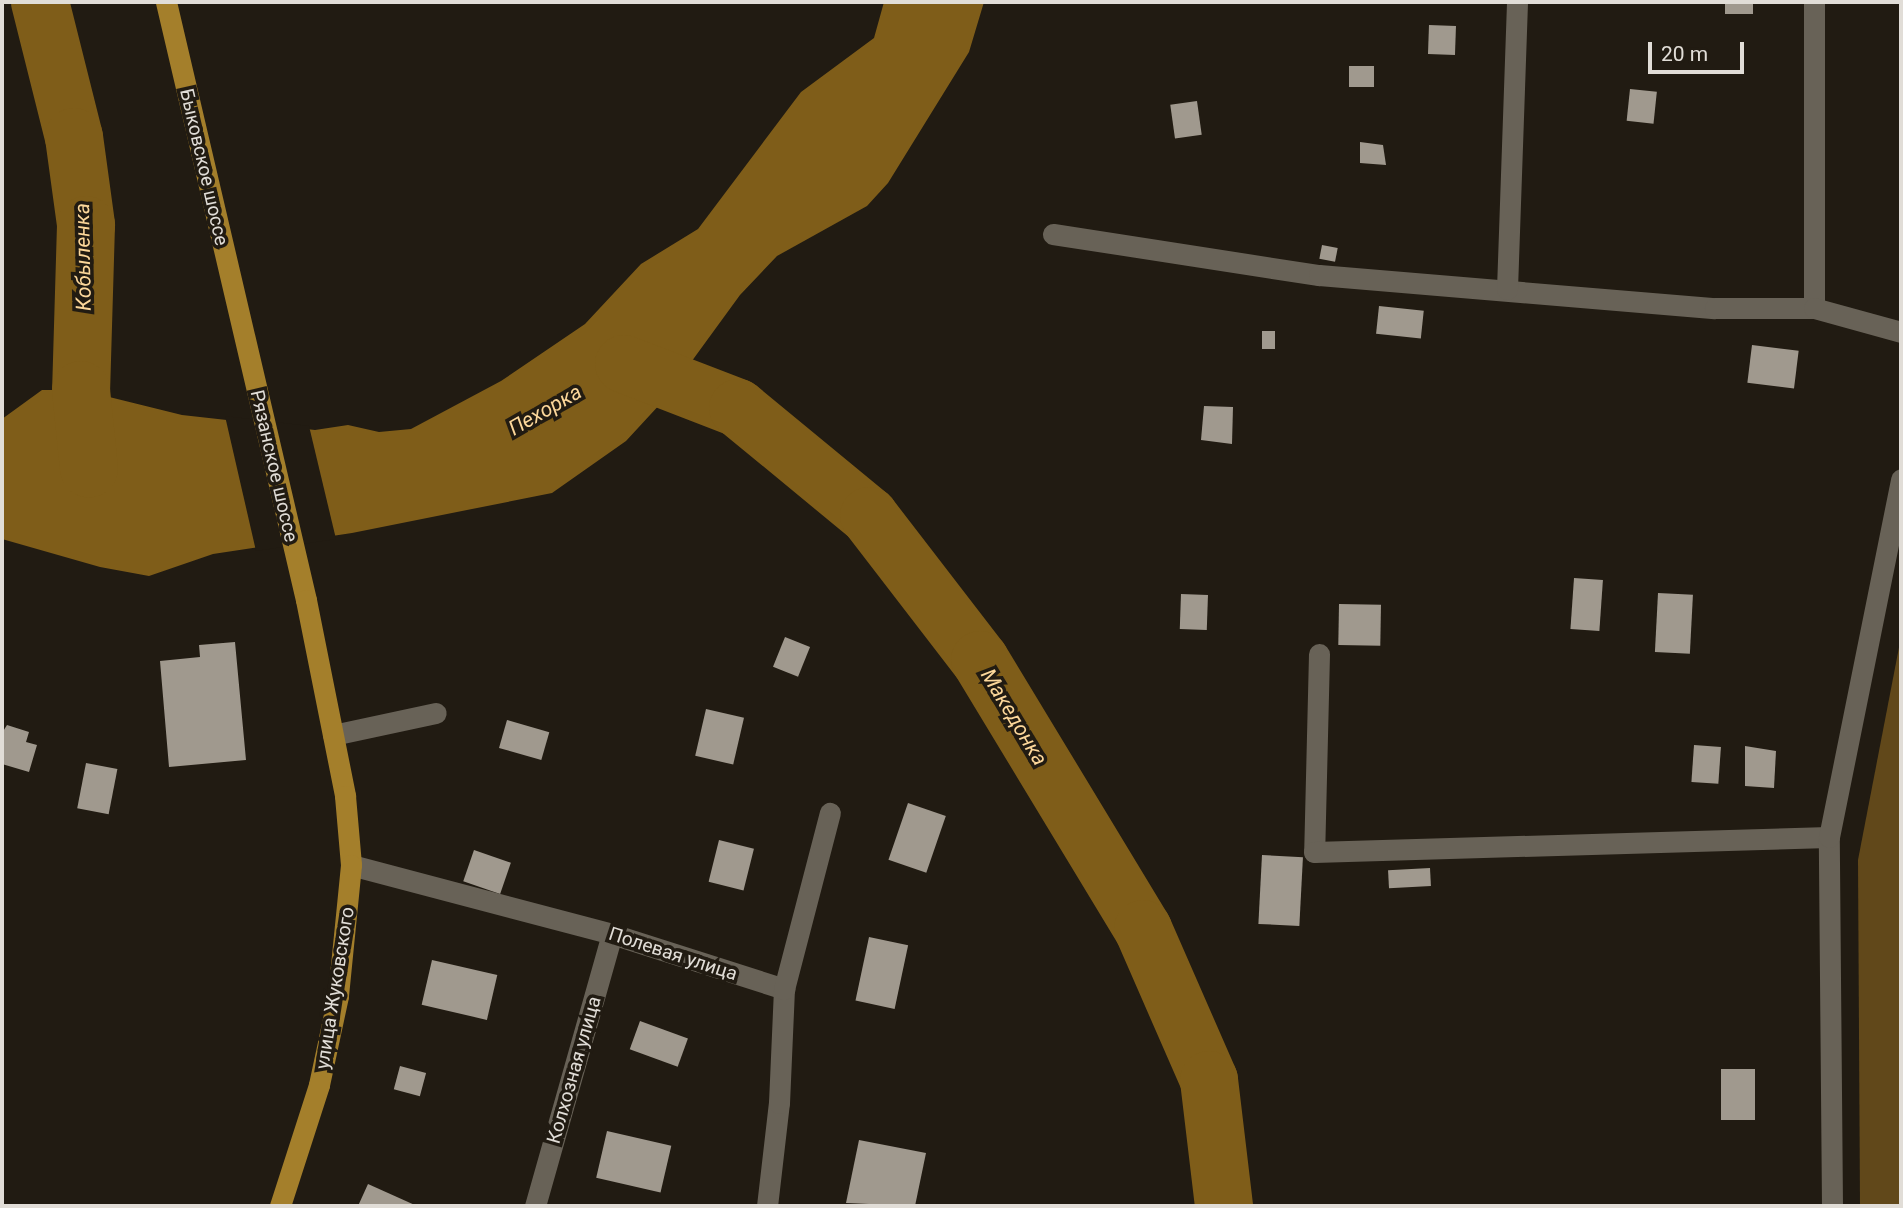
<!DOCTYPE html>
<html>
<head>
<meta charset="utf-8">
<style>
  body { margin:0 }
  #map { position:relative; width:1903px; height:1208px; overflow:hidden; background:#211b12; font-family:Roboto,sans-serif }
  div>[style] { position:absolute }
  [style*='--x'] { left:calc(var(--x)*1px); top:calc(var(--y)*1px); width:calc(var(--w)*1px); rotate:calc(var(--a)*1deg) }
  .forest>* { inset:0; background:#61481a }
  .water>* { inset:0; background:#7f5d19 }
  .pier>* { inset:0; background:#211b12 }
  .river>* { height:58px; margin:-29px; padding:0 29px; transform-origin:29px; border-radius:29px; background:#7f5d19 }
  .building>* { inset:0; background:#a0998e; transform-origin:0 0 }
  .minor>* { height:21px; margin:-10.5px; padding:0 10.5px; transform-origin:10.5px; border-radius:10.5px; background:#686257 }
  .major>* { height:21px; margin:-10.5px; padding:0 10.5px; transform-origin:10.5px; border-radius:10.5px; background:#a47f2b }
  span { translate:-50% -50%; white-space:nowrap; text-align:center; line-height:1.15; -webkit-text-stroke:7px #211b12; paint-order:stroke }
  .street-label { font-size:19px; color:#e1ddd7 }
  .water-label { font-size:21px; color:#fcd79a; font-style:italic }
  .frame { position:absolute; inset:0; border:4px solid #e1ddd7; pointer-events:none }
  .scale { position:absolute; left:1648px; top:42px; width:96px; height:32px; box-sizing:border-box; border:4px solid #e1ddd7; border-top:0; padding-left:9px; font-size:21px; line-height:24px; white-space:nowrap; color:#e1ddd7; -webkit-text-stroke:5px #211b12; paint-order:stroke }
</style>
</head>
<body>
<div id="map">
  <div class="forest">
    <i style="clip-path:polygon(1901px 637px,1901px 1206px,1860px 1206px,1858px 860px)"></i>
  </div>
  <div class="water">
    <i style="clip-path:polygon(884px 2px,984px 2px,969px 52px,888px 183px,867px 206px,777px 256px,740px 295px,662px 402px,626px 441px,552px 493px,352px 533px,213px 554px,149px 576px,100px 567px,2px 539px,2px 419px,42px 390px,81px 390px,182px 415px,315px 430px,348px 425px,379px 432px,411px 429px,501px 381px,585px 324px,641px 264px,698px 229px,801px 92px,874px 38px)"></i>
  </div>
  <div class="pier">
    <i style="clip-path:polygon(225px 416px,309px 426px,336px 539px,256px 551px)"></i>
  </div>
  <div class="river">
    <i style="--x:40;--y:2;--w:139;--a:75.9"></i>
    <i style="--x:74;--y:137;--w:89;--a:82.2"></i>
    <i style="--x:86;--y:225;--w:165;--a:91.7"></i>
    <i style="--x:81;--y:390;--w:79;--a:84.2"></i>
    <i style="--x:624;--y:364;--w:122;--a:21.1"></i>
    <i style="--x:738;--y:408;--w:170;--a:39.5"></i>
    <i style="--x:869;--y:516;--w:182;--a:52.4"></i>
    <i style="--x:980;--y:660;--w:315;--a:58.8"></i>
    <i style="--x:1143;--y:929;--w:165;--a:66.4"></i>
    <i style="--x:1209;--y:1080;--w:127;--a:83.2"></i>
  </div>
  <div class="building">
    <i style="left:1725px;top:2px;width:28px;height:12px"></i>
    <i style="left:1429px;top:25px;width:27px;height:29px;rotate:2deg"></i>
    <i style="left:1349px;top:66px;width:25px;height:21px"></i>
    <i style="left:1630px;top:89px;width:27px;height:32px;rotate:6deg"></i>
    <i style="left:1197px;top:101px;width:34px;height:27px;rotate:82deg"></i>
    <i style="clip-path:polygon(1360px 142px,1383px 145px,1386px 165px,1360px 163px)"></i>
    <i style="left:1322px;top:245px;width:16px;height:14px;rotate:11deg"></i>
    <i style="left:1379px;top:306px;width:45px;height:28px;rotate:6deg"></i>
    <i style="left:1262px;top:331px;width:13px;height:18px"></i>
    <i style="left:1752px;top:345px;width:47px;height:38px;rotate:7deg"></i>
    <i style="clip-path:polygon(1204px 406px,1233px 407px,1232px 444px,1201px 440px)"></i>
    <i style="left:1574px;top:578px;width:29px;height:51px;rotate:4deg"></i>
    <i style="left:1658px;top:593px;width:35px;height:59px;rotate:3deg"></i>
    <i style="left:1181px;top:594px;width:27px;height:35px;rotate:2deg"></i>
    <i style="left:1339px;top:604px;width:42px;height:41px;rotate:1deg"></i>
    <i style="left:785px;top:637px;width:27px;height:32px;rotate:22deg"></i>
    <i style="clip-path:polygon(235px 642px,246px 760px,169px 767px,160px 661px,200px 657px,199px 645px)"></i>
    <i style="left:706px;top:709px;width:39px;height:48px;rotate:13deg"></i>
    <i style="left:507px;top:720px;width:44px;height:29px;rotate:16deg"></i>
    <i style="clip-path:polygon(7px 725px,29px 732px,26px 742px,37px 745px,29px 772px,2px 764px,2px 733px)"></i>
    <i style="left:1694px;top:745px;width:27px;height:37px;rotate:4deg"></i>
    <i style="clip-path:polygon(1745px 746px,1776px 751px,1774px 788px,1745px 786px)"></i>
    <i style="left:86px;top:763px;width:32px;height:46px;rotate:11deg"></i>
    <i style="left:908px;top:803px;width:40px;height:60px;rotate:19deg"></i>
    <i style="left:719px;top:840px;width:36px;height:43px;rotate:14deg"></i>
    <i style="left:474px;top:850px;width:39px;height:33px;rotate:19deg"></i>
    <i style="left:1262px;top:855px;width:41px;height:69px;rotate:3deg"></i>
    <i style="left:1430px;top:868px;width:18px;height:42px;rotate:87deg"></i>
    <i style="left:869px;top:937px;width:40px;height:65px;rotate:12deg"></i>
    <i style="left:432px;top:960px;width:67px;height:46px;rotate:13deg"></i>
    <i style="left:640px;top:1021px;width:51px;height:30px;rotate:20deg"></i>
    <i style="left:400px;top:1066px;width:27px;height:24px;rotate:15deg"></i>
    <i style="left:1721px;top:1069px;width:34px;height:51px"></i>
    <i style="left:607px;top:1131px;width:66px;height:48px;rotate:13deg"></i>
    <i style="clip-path:polygon(859px 1140px,926px 1153px,915px 1206px,846px 1203px)"></i>
    <i style="clip-path:polygon(368px 1184px,417px 1206px,358px 1206px)"></i>
  </div>
  <div class="minor">
    <i style="--x:1814;--y:2;--w:306;--a:90"></i>
    <i style="--x:1053;--y:234;--w:269;--a:8.8"></i>
    <i style="--x:1319;--y:275;--w:397;--a:4.8"></i>
    <i style="--x:1715;--y:308;--w:99;--a:0"></i>
    <i style="--x:1814;--y:308;--w:90;--a:15.4"></i>
    <i style="--x:1507;--y:289;--w:287;--a:-88"></i>
    <i style="--x:1319;--y:654;--w:198;--a:91.4"></i>
    <i style="--x:1314;--y:852;--w:515;--a:-1.67"></i>
    <i style="--x:333;--y:735;--w:105;--a:-12.1"></i>
    <i style="--x:351;--y:865;--w:270;--a:14.8"></i>
    <i style="--x:612;--y:934;--w:181;--a:17.7"></i>
    <i style="--x:535;--y:1206;--w:283;--a:-74.2"></i>
    <i style="--x:767;--y:1206;--w:104;--a:-83.4"></i>
    <i style="--x:779;--y:1103;--w:114;--a:-87.5"></i>
    <i style="--x:784;--y:989;--w:182;--a:-75.4"></i>
    <i style="--x:1832;--y:1206;--w:369;--a:-90.5"></i>
    <i style="--x:1829;--y:837;--w:365;--a:-78.6"></i>
  </div>
  <div class="major">
    <i style="--x:166;--y:2;--w:614;--a:76.82"></i>
    <i style="--x:306;--y:600;--w:200;--a:78.7"></i>
    <i style="--x:345;--y:796;--w:69;--a:85"></i>
    <i style="--x:351;--y:865;--w:132;--a:95.7"></i>
    <i style="--x:338;--y:996;--w:91;--a:102.1"></i>
    <i style="--x:319;--y:1085;--w:127;--a:107.9"></i>
  </div>
  <div class="street-label">
    <span style="left:204px;top:167px;rotate:77deg">Быковское шоссе</span>
    <span style="left:274px;top:466px;rotate:77deg">Рязанское шоссе</span>
    <span style="left:673px;top:954px;rotate:18deg">Полевая улица</span>
    <span style="left:335px;top:988px;rotate:-81deg">улица Жуковского</span>
    <span style="left:574px;top:1070px;rotate:-74deg">Колхозная улица</span>
  </div>
  <div class="water-label">
    <span style="left:83px;top:257px;rotate:-91deg">Кобыленка</span>
    <span style="left:545px;top:410px;rotate:-30deg">Пехорка</span>
    <span style="left:1014px;top:717px;rotate:59deg">Македонка</span>
  </div>
  <div class="frame"></div>
  <div class="scale">20 m</div>
</div>
</body>
</html>
